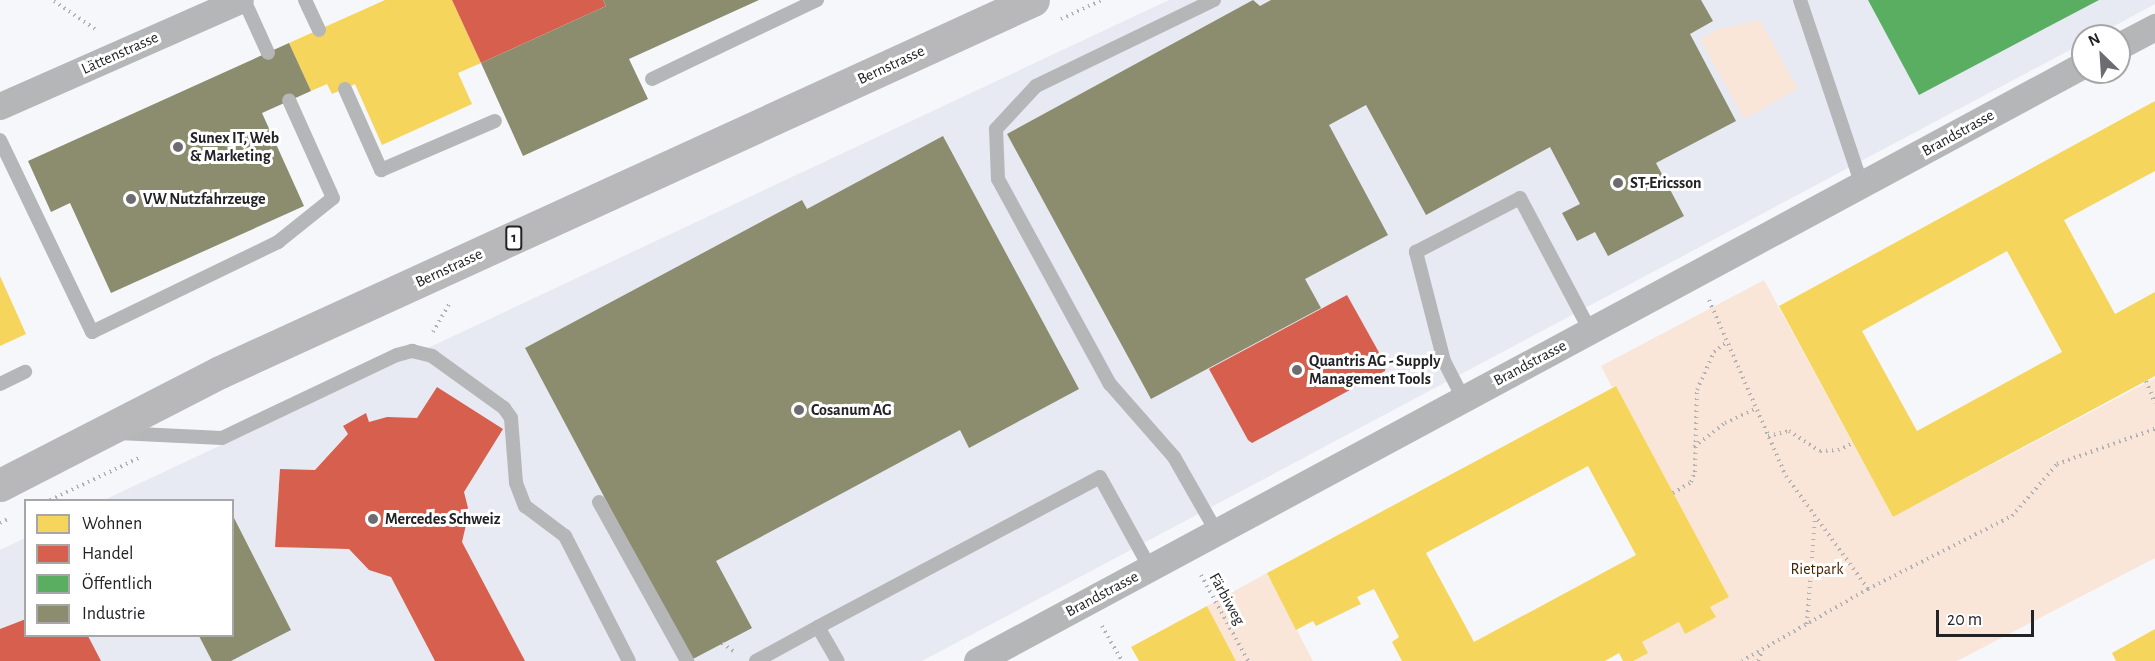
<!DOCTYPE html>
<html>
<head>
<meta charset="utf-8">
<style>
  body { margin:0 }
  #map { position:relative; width:2155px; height:661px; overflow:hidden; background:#f6f7fb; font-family:"Alegreya Sans",sans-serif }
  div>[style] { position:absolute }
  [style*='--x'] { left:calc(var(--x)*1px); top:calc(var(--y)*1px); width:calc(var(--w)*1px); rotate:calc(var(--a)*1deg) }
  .built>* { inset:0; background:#e7eaf3 }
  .green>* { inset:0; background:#fae6d9 }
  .homes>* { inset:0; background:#f6d55c }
  .shops>* { inset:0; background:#d6604d }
  .public>* { inset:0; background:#5aae61 }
  .industry>* { inset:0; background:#8c8c6e }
  .path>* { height:4px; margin-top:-2px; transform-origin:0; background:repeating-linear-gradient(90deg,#b1b1b3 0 1.5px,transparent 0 6px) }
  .service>* { height:14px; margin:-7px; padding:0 7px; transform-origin:7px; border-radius:7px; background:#b5b6b8 }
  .minor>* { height:27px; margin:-13.5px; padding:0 13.5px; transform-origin:13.5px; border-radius:13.5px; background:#b5b6b8 }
  .primary>* { height:33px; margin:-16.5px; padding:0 16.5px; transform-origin:16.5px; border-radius:16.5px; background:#b8b8bb }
  .dots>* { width:16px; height:16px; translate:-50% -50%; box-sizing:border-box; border:3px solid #fff; border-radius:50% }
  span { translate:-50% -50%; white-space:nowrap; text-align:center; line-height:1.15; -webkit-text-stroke:6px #fff; paint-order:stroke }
  .shield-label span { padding:2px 4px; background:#fff; border:2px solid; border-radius:4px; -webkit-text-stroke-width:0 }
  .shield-label { font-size:15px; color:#232326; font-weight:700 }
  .street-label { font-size:16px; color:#232326 }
  .poi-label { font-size:16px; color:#232326; font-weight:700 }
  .left { translate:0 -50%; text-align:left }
  .park-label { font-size:16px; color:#472100 }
  .legend { position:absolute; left:24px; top:499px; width:210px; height:138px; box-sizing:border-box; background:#fff; border:2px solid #a7a7a8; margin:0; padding:8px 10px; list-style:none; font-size:18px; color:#232326 }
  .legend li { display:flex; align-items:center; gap:12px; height:30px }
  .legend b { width:30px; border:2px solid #a7a7a8 }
  .north { position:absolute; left:2071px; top:24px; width:60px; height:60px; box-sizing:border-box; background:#fff; border:2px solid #a7a7a8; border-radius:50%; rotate:335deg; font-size:16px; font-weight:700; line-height:24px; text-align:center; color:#232326 }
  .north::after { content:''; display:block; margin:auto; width:21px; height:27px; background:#6d6d71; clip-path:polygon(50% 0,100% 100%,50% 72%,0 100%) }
  .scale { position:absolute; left:1936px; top:610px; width:98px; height:27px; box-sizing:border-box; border:3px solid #232326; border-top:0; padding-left:8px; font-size:18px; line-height:21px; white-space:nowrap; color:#232326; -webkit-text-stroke:4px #fff; paint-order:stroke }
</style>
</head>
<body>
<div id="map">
  <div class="built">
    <i style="clip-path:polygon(1169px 0,2155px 0,2155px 4px,2096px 36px,2083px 36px,2083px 43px,922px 661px,0 661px,0 550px,25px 538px,26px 636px,232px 636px,232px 500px,104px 500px)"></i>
  </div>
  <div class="green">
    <i style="clip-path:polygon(1760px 20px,1798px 89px,1744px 119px,1700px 39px,1718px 29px)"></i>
    <i style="clip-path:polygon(1764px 280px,1893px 517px,2155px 378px,2155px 558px,1957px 661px,1633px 661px,1642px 642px,1679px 622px,1685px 633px,1715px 616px,1710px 607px,1729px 597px,1616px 386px,1612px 387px,1601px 366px)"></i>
    <i style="clip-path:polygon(1267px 573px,1313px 661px,1236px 661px,1207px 606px)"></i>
  </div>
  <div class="homes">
    <i style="clip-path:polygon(385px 0,452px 0,481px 63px,458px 73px,472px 104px,382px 145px,355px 84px,332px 94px,327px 84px,311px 91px,289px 43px)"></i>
    <i style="clip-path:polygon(evenodd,2155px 101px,2155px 171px,2064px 220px,2115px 314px,2155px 292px,2155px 376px,1893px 517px,1779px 306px,2155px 101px,2007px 251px,2062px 352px,1917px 431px,1862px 331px,2007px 251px)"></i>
    <i style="clip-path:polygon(0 276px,26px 334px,0 346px)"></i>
    <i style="clip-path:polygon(evenodd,1616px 386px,1729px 597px,1710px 607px,1716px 617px,1685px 634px,1679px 622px,1642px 642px,1648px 653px,1633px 661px,1623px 661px,1619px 653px,1605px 661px,1402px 661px,1392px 642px,1399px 637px,1374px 589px,1357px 597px,1361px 604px,1316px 626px,1313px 621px,1296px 630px,1267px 573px,1616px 386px,1588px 466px,1636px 555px,1474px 642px,1426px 553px,1588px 466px)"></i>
    <i style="clip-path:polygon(1207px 606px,1236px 661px,1139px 661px,1131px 647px)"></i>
    <i style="clip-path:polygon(2155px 629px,2155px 661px,2116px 661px,2112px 653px)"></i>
  </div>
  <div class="shops">
    <i style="clip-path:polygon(452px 0,603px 0,606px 6px,481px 63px)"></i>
    <i style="clip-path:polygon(1347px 295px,1386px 365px,1385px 371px,1252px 443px,1248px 440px,1209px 369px)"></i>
    <i style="clip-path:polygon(437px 387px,503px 429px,464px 492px,469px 512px,462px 542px,525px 661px,435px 661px,391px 577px,369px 570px,349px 549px,275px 547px,280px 469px,315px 470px,348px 434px,343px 426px,366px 413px,369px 422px,387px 417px,417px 418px)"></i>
    <i style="clip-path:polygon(26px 619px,26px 636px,88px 636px,101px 661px,0 661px,0 629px)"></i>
  </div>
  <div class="public">
    <i style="clip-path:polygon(1868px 0,2099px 0,1919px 95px)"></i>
  </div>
  <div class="industry">
    <i style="clip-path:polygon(603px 0,759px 0,629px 59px,648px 99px,523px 156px,481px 63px,606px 6px)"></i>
    <i style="clip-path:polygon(1253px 0,1260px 6px,1271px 0,1701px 0,1713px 21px,1690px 34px,1736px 121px,1656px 163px,1684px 216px,1608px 256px,1595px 232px,1577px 241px,1562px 213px,1580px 204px,1550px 147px,1426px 215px,1366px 105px,1329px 125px,1388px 235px,1305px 279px,1321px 308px,1151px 399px,1007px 134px)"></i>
    <i style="clip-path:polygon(289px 43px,311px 91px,262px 113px,304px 206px,111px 293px,70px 203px,51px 212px,28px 161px)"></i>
    <i style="clip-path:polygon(943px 136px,1079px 389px,969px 448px,960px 430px,716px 561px,752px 628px,691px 660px,525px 348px,802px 200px,807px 209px)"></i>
    <i style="clip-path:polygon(232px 514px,291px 630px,231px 661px,212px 661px,199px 636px,232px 636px)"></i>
  </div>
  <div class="path">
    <i style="--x:54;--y:1;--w:53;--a:34.3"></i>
    <i style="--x:1061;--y:19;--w:45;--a:-24.9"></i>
    <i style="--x:1709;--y:300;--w:192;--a:66.4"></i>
    <i style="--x:1786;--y:476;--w:140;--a:54"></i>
    <i style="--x:1868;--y:589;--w:145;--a:150.3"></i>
    <i style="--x:433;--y:332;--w:32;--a:-60"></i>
    <i style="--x:2146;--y:381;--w:24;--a:68"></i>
    <i style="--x:1768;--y:436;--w:22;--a:-13"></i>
    <i style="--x:1789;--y:431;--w:37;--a:33"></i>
    <i style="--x:1820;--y:451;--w:18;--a:-3"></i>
    <i style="--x:1838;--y:450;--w:17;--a:-25"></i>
    <i style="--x:1694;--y:447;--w:39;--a:-38"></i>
    <i style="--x:1725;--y:423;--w:35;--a:-25"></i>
    <i style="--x:1673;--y:493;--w:21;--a:-31"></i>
    <i style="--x:1691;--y:482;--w:11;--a:-68"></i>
    <i style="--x:1695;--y:472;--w:82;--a:-88.6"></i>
    <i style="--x:1697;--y:390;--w:42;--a:-65.9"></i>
    <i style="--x:1714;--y:352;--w:16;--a:-38"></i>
    <i style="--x:50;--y:500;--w:98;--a:-25.3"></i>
    <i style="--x:0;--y:523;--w:11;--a:-27"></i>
    <i style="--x:1201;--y:575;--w:98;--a:61.3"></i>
    <i style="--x:1868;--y:589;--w:161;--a:-26.9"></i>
    <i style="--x:2012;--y:516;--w:69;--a:-49.1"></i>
    <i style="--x:2057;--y:464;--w:104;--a:-19.7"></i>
    <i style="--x:1807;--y:624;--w:107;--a:-85.7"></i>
    <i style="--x:1102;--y:626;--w:40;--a:60.3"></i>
    <i style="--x:722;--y:643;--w:17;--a:36"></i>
    <i style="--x:1758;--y:661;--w:12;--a:-66"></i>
  </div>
  <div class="service">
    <i style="--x:244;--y:0;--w:58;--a:65.6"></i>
    <i style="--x:305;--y:0;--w:33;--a:65"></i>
    <i style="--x:1214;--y:0;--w:198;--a:154.2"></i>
    <i style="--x:1036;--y:86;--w:59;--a:132.9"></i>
    <i style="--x:996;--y:129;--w:50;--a:87.7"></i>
    <i style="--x:998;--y:179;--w:234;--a:61.4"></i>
    <i style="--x:1110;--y:384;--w:97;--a:48.8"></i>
    <i style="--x:1174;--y:457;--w:85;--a:60.4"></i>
    <i style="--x:1800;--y:0;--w:195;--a:71.5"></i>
    <i style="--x:652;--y:79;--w:183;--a:-25.6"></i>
    <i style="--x:345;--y:89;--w:89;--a:66"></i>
    <i style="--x:381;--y:170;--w:124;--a:-23.3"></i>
    <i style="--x:0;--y:140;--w:213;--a:64.4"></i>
    <i style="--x:92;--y:332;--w:207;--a:-25.8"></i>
    <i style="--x:278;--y:242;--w:70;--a:-38.7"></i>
    <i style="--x:333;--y:198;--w:107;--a:-114.2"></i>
    <i style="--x:0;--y:384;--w:28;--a:-26"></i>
    <i style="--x:1463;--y:398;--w:42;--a:-117.2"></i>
    <i style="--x:1444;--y:361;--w:113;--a:-104.4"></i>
    <i style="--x:1416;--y:252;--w:117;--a:-27.4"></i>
    <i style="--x:1520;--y:198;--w:149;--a:62.1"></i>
    <i style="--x:118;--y:433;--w:104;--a:2.8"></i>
    <i style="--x:222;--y:438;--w:194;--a:-25.4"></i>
    <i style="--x:397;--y:355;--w:16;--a:-15"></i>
    <i style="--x:412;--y:351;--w:21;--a:14"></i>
    <i style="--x:432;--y:356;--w:89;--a:35.8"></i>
    <i style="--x:504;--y:408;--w:12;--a:55"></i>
    <i style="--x:511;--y:418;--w:65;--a:85.6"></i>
    <i style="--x:516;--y:483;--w:25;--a:69"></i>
    <i style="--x:525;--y:506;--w:50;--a:36.9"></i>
    <i style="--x:565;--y:536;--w:140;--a:62.9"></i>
    <i style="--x:599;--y:502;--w:182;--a:61"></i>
    <i style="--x:818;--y:627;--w:319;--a:-28"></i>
    <i style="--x:1100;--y:477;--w:104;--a:61.2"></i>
    <i style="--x:756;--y:661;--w:71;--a:-28.7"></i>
    <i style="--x:818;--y:627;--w:39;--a:60"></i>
  </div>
  <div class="minor">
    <i style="--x:2119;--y:46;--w:41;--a:-27.8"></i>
    <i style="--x:0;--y:106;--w:262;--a:-23.8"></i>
    <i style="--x:977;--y:661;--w:1256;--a:-28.32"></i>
  </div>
  <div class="primary">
    <i style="--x:0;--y:485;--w:247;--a:-27.2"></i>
    <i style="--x:220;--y:372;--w:894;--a:-24.59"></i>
  </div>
  <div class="dots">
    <i style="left:178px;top:147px;background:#6d6d71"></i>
    <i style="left:1618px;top:183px;background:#6d6d71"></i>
    <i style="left:131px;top:199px;background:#6d6d71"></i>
    <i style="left:1297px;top:370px;background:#6d6d71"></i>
    <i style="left:799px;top:410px;background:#6d6d71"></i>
    <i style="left:373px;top:519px;background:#6d6d71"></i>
  </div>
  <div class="shield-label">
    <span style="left:514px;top:238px">1</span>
  </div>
  <div class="street-label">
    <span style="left:120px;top:53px;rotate:-24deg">Lättenstrasse</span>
    <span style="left:891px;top:65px;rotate:-25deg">Bernstrasse</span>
    <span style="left:1958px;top:133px;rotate:-29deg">Brandstrasse</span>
    <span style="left:449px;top:268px;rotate:-25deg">Bernstrasse</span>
    <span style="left:1530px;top:363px;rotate:-28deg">Brandstrasse</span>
    <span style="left:1102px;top:594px;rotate:-28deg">Brandstrasse</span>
    <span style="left:1227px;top:599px;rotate:61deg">Färbiweg</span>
  </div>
  <div class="poi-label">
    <span class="left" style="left:190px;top:147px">Sunex IT, Web<br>&amp; Marketing</span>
    <span class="left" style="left:1630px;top:183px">ST-Ericsson</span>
    <span class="left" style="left:143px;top:199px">VW Nutzfahrzeuge</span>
    <span class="left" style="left:1309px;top:370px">Quantris AG - Supply<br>Management Tools</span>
    <span class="left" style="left:811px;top:410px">Cosanum AG</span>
    <span class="left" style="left:385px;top:519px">Mercedes Schweiz</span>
  </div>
  <div class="park-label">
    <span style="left:1817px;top:569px">Rietpark</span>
  </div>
  <ul class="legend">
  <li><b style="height:16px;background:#f6d55c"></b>Wohnen</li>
  <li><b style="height:16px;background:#d6604d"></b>Handel</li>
  <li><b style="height:16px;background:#5aae61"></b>Öffentlich</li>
  <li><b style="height:16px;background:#8c8c6e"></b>Industrie</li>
  </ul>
  <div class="north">N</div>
  <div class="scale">20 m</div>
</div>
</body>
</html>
